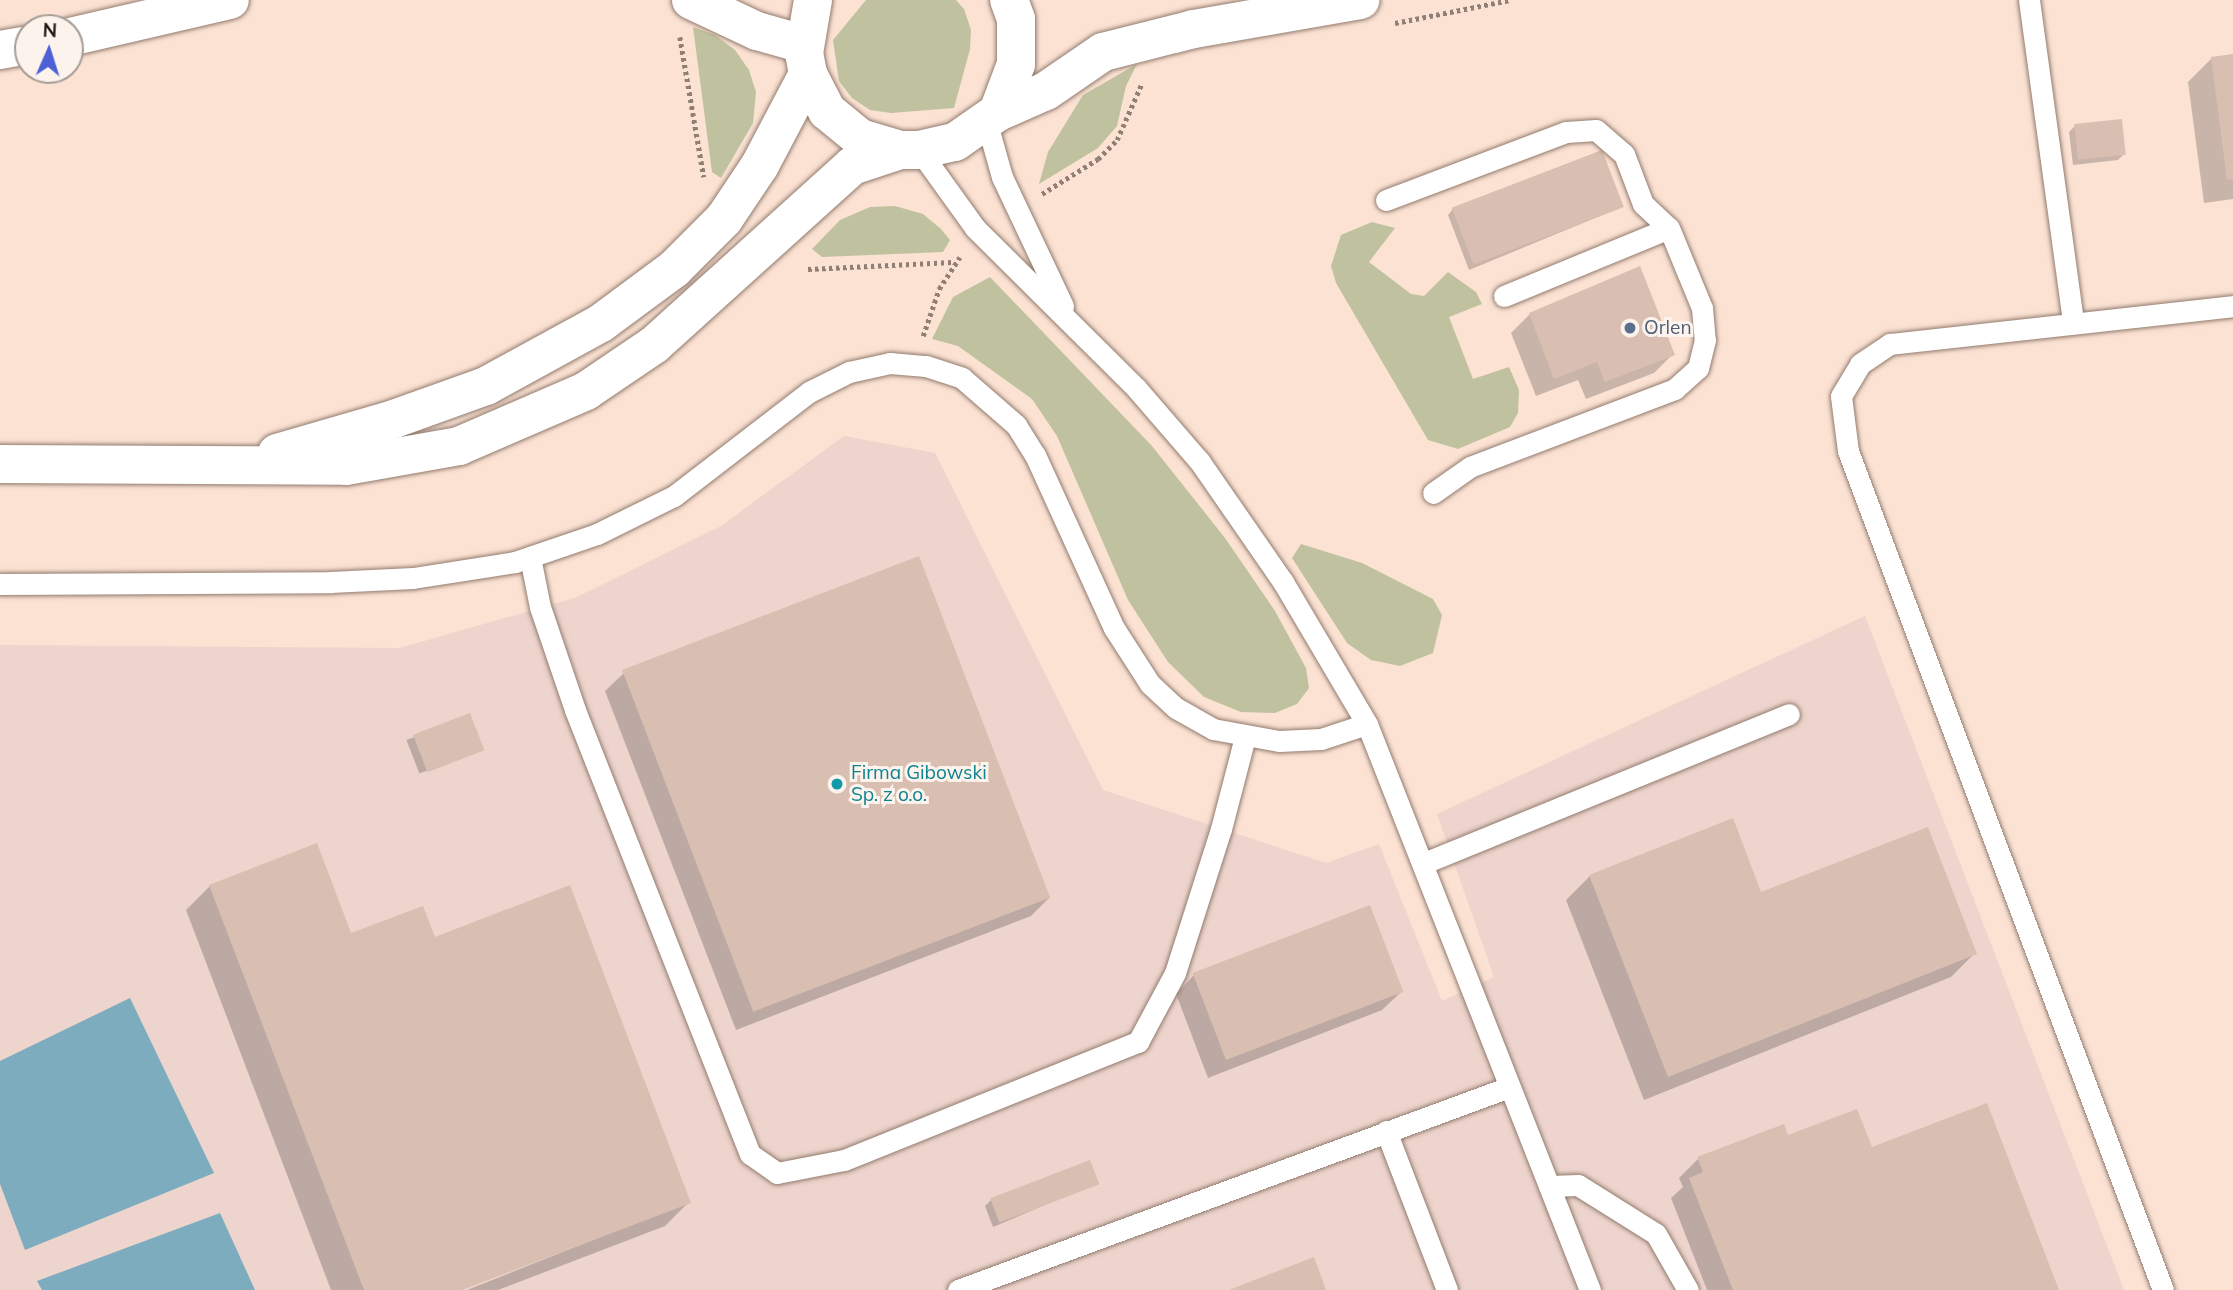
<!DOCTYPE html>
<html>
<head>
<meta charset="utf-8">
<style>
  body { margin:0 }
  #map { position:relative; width:2233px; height:1290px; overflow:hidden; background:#fbe2d3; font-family:Mulish,sans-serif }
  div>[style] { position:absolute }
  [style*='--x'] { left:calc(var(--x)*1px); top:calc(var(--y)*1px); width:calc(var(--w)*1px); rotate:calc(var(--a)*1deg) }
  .industrial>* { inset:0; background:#edd4cc }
  .green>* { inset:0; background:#c0c29f }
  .water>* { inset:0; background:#7eacbf }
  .shadow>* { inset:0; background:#0003; transform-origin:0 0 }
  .building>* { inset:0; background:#d8bfb1; transform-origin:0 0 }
  .path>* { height:4.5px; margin-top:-2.25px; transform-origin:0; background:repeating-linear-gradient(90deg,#907f75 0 3.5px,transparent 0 7px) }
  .roads { filter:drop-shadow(0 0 2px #927b6e) drop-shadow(0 0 2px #927b6e) }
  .service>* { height:21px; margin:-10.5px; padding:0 10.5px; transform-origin:10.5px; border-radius:10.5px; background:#fff }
  .tertiary>* { height:38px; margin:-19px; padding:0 19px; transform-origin:19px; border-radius:19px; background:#fff }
  .primary>* { height:38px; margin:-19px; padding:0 19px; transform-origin:19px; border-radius:19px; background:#fff }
  .dots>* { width:19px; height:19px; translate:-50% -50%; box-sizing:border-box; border:4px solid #fdf3ed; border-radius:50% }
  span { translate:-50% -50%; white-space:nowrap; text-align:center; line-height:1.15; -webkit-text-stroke:6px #fdf3ed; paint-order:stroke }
  .service-label { font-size:19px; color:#4e5e75 }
  .left { translate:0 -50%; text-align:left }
  .culture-label { font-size:19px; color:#0d838f }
  .north { position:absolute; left:14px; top:14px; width:70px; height:70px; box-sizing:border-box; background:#fdf3ed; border:2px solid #a59b95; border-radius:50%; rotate:3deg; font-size:19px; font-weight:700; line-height:28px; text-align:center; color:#201712 }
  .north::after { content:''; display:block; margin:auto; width:24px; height:32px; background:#4e60d6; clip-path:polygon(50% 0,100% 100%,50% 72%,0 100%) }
</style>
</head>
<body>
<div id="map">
  <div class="industrial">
    <i style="clip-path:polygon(844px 436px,935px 453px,1103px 790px,1326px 863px,1379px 844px,1442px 1001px,1494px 977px,1437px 814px,1865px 616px,2124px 1290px,0 1290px,0 645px,400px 648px,575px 598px,721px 526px)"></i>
  </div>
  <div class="green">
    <i style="clip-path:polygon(866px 0,956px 0,964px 9px,971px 30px,970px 49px,954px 108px,891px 113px,870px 110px,852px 98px,839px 81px,833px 40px)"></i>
    <i style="clip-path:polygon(693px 27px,715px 35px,735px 50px,749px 70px,756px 92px,753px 123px,721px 178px,712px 172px)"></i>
    <i style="clip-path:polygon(1137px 64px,1126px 86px,1117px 126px,1098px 148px,1039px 184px,1048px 152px,1083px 95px)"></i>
    <i style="clip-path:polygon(895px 206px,923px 214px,941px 229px,950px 240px,943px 252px,822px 257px,812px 249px,840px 220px,870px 207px)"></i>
    <i style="clip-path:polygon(1372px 222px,1395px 228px,1369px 262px,1411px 294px,1424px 296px,1448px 272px,1476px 292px,1482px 304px,1449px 317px,1473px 379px,1509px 367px,1519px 390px,1518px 413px,1510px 427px,1458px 449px,1428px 440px,1336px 283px,1331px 266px,1341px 235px)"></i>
    <i style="clip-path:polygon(990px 277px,1152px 446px,1225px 538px,1275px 611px,1306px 668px,1309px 688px,1297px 704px,1275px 713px,1241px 712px,1204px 697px,1168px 662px,1128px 600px,1057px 436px,1032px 399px,958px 346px,932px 339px,953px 297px)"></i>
    <i style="clip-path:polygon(1301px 544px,1362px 563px,1433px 599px,1442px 615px,1433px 653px,1400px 666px,1371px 660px,1347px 643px,1292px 558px)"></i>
  </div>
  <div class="water">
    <i style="clip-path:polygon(130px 998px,214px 1173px,25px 1250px,0 1184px,0 1061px)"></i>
    <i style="clip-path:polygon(220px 1213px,255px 1290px,42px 1290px,37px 1281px)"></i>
  </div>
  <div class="shadow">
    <i style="clip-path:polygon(2233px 55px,2233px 199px,2204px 203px,2188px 82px,2212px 58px)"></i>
    <i style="clip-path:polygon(2075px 126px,2124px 154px,2118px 160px,2073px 165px,2069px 132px)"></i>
    <i style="clip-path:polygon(1622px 207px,1469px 270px,1448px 215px,1453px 209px)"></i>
    <i style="clip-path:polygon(1639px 269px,1673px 354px,1654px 373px,1586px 399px,1578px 380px,1536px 396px,1511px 333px,1530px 314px)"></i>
    <i style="clip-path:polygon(624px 673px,1050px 897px,1031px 916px,736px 1030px,605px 691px)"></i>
    <i style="left:469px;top:716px;width:36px;height:67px;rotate:69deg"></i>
    <i style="clip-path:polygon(1590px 876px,1760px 894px,1975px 953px,1951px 977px,1644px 1100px,1566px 900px)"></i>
    <i style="clip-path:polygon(210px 886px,350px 935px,434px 940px,689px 1202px,665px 1226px,498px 1290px,467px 1290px,663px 1212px,457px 1290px,331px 1290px,186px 910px)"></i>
    <i style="clip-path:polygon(1194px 975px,1401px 992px,1382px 1010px,1208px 1078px,1176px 994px)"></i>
    <i style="clip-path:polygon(1783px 1126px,1787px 1138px,1871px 1149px,2058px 1290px,1707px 1290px,1671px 1198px,1683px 1187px,1679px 1178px,1698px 1159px)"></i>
    <i style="clip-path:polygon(1097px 1183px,993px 1227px,985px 1206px,991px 1200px)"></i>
  </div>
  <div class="building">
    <i style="clip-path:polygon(2233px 54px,2233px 179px,2227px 180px,2211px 57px)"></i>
    <i style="left:2122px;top:119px;width:36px;height:48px;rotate:84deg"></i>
    <i style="left:1602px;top:150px;width:61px;height:161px;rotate:69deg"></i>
    <i style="clip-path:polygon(1640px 266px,1675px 355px,1605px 382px,1597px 362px,1554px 379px,1529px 313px)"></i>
    <i style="left:919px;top:556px;width:366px;height:318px;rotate:69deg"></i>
    <i style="left:470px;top:713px;width:40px;height:61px;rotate:69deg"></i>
    <i style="clip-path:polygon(1733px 818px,1761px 892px,1928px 827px,1977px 954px,1668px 1077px,1589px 875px)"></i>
    <i style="clip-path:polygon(317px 843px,351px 933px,423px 906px,435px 937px,570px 885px,691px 1203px,462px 1290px,364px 1290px,209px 885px)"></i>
    <i style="left:1370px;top:905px;width:93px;height:190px;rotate:69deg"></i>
    <i style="clip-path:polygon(1987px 1103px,2059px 1290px,1733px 1290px,1689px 1178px,1703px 1172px,1697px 1157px,1784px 1124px,1788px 1135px,1857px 1109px,1872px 1147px)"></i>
    <i style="left:1090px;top:1160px;width:26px;height:107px;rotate:69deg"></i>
    <i style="clip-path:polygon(1314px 1257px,1326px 1290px,1229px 1290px)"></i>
  </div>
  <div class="path">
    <i style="--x:1395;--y:23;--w:117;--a:-11.3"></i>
    <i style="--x:680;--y:37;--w:142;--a:80.3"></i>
    <i style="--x:1042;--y:194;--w:66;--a:-32"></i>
    <i style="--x:1098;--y:159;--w:27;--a:-45"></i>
    <i style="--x:1117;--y:140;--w:62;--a:-66.3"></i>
    <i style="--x:808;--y:269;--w:145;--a:-2.8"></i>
    <i style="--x:923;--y:336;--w:50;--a:-71.2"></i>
    <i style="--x:939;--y:289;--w:38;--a:-57"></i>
  </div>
  <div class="roads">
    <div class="service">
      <i style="--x:2029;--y:0;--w:326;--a:82.2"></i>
      <i style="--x:986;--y:120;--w:59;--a:74.3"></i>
      <i style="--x:1002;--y:177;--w:143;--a:64.7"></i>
      <i style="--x:919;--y:150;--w:96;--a:54.3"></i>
      <i style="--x:975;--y:228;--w:228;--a:44.8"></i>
      <i style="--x:1137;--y:389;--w:96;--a:49.2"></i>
      <i style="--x:1200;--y:462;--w:146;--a:55.3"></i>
      <i style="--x:1283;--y:582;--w:165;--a:59.4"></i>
      <i style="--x:1367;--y:724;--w:608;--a:68.5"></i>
      <i style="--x:1386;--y:200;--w:192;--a:-20.7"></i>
      <i style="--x:1566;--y:132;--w:30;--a:-4"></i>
      <i style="--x:1596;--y:130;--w:37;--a:41"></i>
      <i style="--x:1624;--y:154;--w:53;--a:69.2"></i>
      <i style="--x:1643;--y:204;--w:35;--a:43"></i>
      <i style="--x:1669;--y:228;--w:87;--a:67.6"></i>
      <i style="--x:1702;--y:308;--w:32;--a:85"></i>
      <i style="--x:1705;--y:340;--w:29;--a:104"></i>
      <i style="--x:1698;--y:368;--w:31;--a:138"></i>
      <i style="--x:1675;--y:389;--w:219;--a:159.2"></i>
      <i style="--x:1470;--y:467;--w:45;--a:144.9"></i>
      <i style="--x:1504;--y:296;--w:178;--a:-22.4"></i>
      <i style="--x:530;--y:557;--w:51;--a:78.7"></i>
      <i style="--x:540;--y:607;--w:109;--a:71.2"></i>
      <i style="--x:575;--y:710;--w:477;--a:68.5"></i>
      <i style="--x:750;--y:1154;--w:33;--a:35"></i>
      <i style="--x:777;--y:1173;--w:68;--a:-11"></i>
      <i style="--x:844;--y:1160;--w:317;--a:-21.9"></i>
      <i style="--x:1138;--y:1042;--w:78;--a:-61.8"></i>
      <i style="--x:1175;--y:973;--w:151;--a:-72.3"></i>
      <i style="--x:1221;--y:829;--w:95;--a:-75.4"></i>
      <i style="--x:0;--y:584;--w:330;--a:-0.3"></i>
      <i style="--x:330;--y:582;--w:83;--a:-2.8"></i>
      <i style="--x:413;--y:578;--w:103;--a:-8.9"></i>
      <i style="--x:515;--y:562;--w:87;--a:-18.9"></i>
      <i style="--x:597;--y:534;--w:86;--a:-26.3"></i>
      <i style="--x:674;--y:496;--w:170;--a:-37.6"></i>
      <i style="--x:809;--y:392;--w:45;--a:-26.6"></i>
      <i style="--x:849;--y:372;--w:42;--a:-12.4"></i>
      <i style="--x:890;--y:363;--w:36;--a:5"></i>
      <i style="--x:926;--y:366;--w:38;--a:18"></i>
      <i style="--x:962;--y:378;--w:72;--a:41"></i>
      <i style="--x:1016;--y:425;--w:36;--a:58"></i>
      <i style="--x:1035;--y:455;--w:190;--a:65.5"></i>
      <i style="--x:1114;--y:628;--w:67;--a:57.3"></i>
      <i style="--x:1150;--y:684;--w:35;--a:43"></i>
      <i style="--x:1176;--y:708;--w:43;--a:29.6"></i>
      <i style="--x:1213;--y:729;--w:67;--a:10.3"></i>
      <i style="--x:1279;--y:741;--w:42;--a:-2.7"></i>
      <i style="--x:1321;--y:739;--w:48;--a:-18.1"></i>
      <i style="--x:1424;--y:863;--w:394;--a:-22.2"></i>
      <i style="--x:1386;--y:1131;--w:170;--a:69"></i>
      <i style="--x:1549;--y:1186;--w:29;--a:-2"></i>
      <i style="--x:1578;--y:1185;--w:92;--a:32.1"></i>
      <i style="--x:1656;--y:1234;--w:64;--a:60.3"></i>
      <i style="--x:958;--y:1290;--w:587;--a:-20.22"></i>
      <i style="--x:2163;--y:1290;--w:896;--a:-110.58"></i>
      <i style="--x:1848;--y:451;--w:55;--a:-97.3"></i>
      <i style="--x:1841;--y:396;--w:37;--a:-59"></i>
      <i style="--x:1860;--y:364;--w:36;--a:-34"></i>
      <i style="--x:1890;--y:344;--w:345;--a:-6.3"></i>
    </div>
    <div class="tertiary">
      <i style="--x:691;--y:0;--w:73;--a:25.2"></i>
      <i style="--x:757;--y:31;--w:48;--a:15.8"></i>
      <i style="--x:70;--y:37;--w:164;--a:-13"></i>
      <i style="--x:0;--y:50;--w:28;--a:-10"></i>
    </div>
    <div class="primary">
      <i style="--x:813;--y:0;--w:54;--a:99.6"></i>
      <i style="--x:804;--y:53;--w:21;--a:79"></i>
      <i style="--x:808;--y:74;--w:42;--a:62.8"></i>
      <i style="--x:827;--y:111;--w:43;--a:39.3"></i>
      <i style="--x:860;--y:138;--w:42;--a:16.7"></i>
      <i style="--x:900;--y:150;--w:19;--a:0"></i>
      <i style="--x:919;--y:150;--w:37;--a:-13"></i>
      <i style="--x:955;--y:142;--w:52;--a:-34.9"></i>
      <i style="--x:998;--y:112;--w:51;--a:-69.4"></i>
      <i style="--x:1016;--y:64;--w:45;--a:-90"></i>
      <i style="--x:1016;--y:19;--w:20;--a:-110"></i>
      <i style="--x:998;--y:112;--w:52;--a:-23.6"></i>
      <i style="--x:1046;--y:91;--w:69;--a:-34.4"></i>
      <i style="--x:1103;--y:52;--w:94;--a:-14.2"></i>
      <i style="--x:1194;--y:29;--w:169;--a:-9.9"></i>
      <i style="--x:277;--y:453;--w:122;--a:-16.2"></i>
      <i style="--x:394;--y:419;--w:98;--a:-19.7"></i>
      <i style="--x:486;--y:386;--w:131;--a:-28.7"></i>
      <i style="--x:601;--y:323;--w:91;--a:-36.5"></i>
      <i style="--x:674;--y:269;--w:71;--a:-45"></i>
      <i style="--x:724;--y:219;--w:65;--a:-56.3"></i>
      <i style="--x:760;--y:165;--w:103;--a:-62.2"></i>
      <i style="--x:0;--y:464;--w:346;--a:0.3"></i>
      <i style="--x:346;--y:466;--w:115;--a:-10"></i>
      <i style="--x:459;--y:446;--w:138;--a:-23.4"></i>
      <i style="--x:586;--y:391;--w:82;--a:-34.1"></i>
      <i style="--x:654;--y:345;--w:267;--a:-42.1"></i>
      <i style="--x:852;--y:166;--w:51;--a:-18.4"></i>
    </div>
  </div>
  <div class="dots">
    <i style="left:1630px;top:328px;background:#5c6f8a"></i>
    <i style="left:837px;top:784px;background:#0f9aa8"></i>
  </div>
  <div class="service-label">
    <span class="left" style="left:1644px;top:328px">Orlen</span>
  </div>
  <div class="culture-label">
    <span class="left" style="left:851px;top:784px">Firma Gibowski<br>Sp. z o.o.</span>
  </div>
  <div class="north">N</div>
</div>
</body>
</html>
